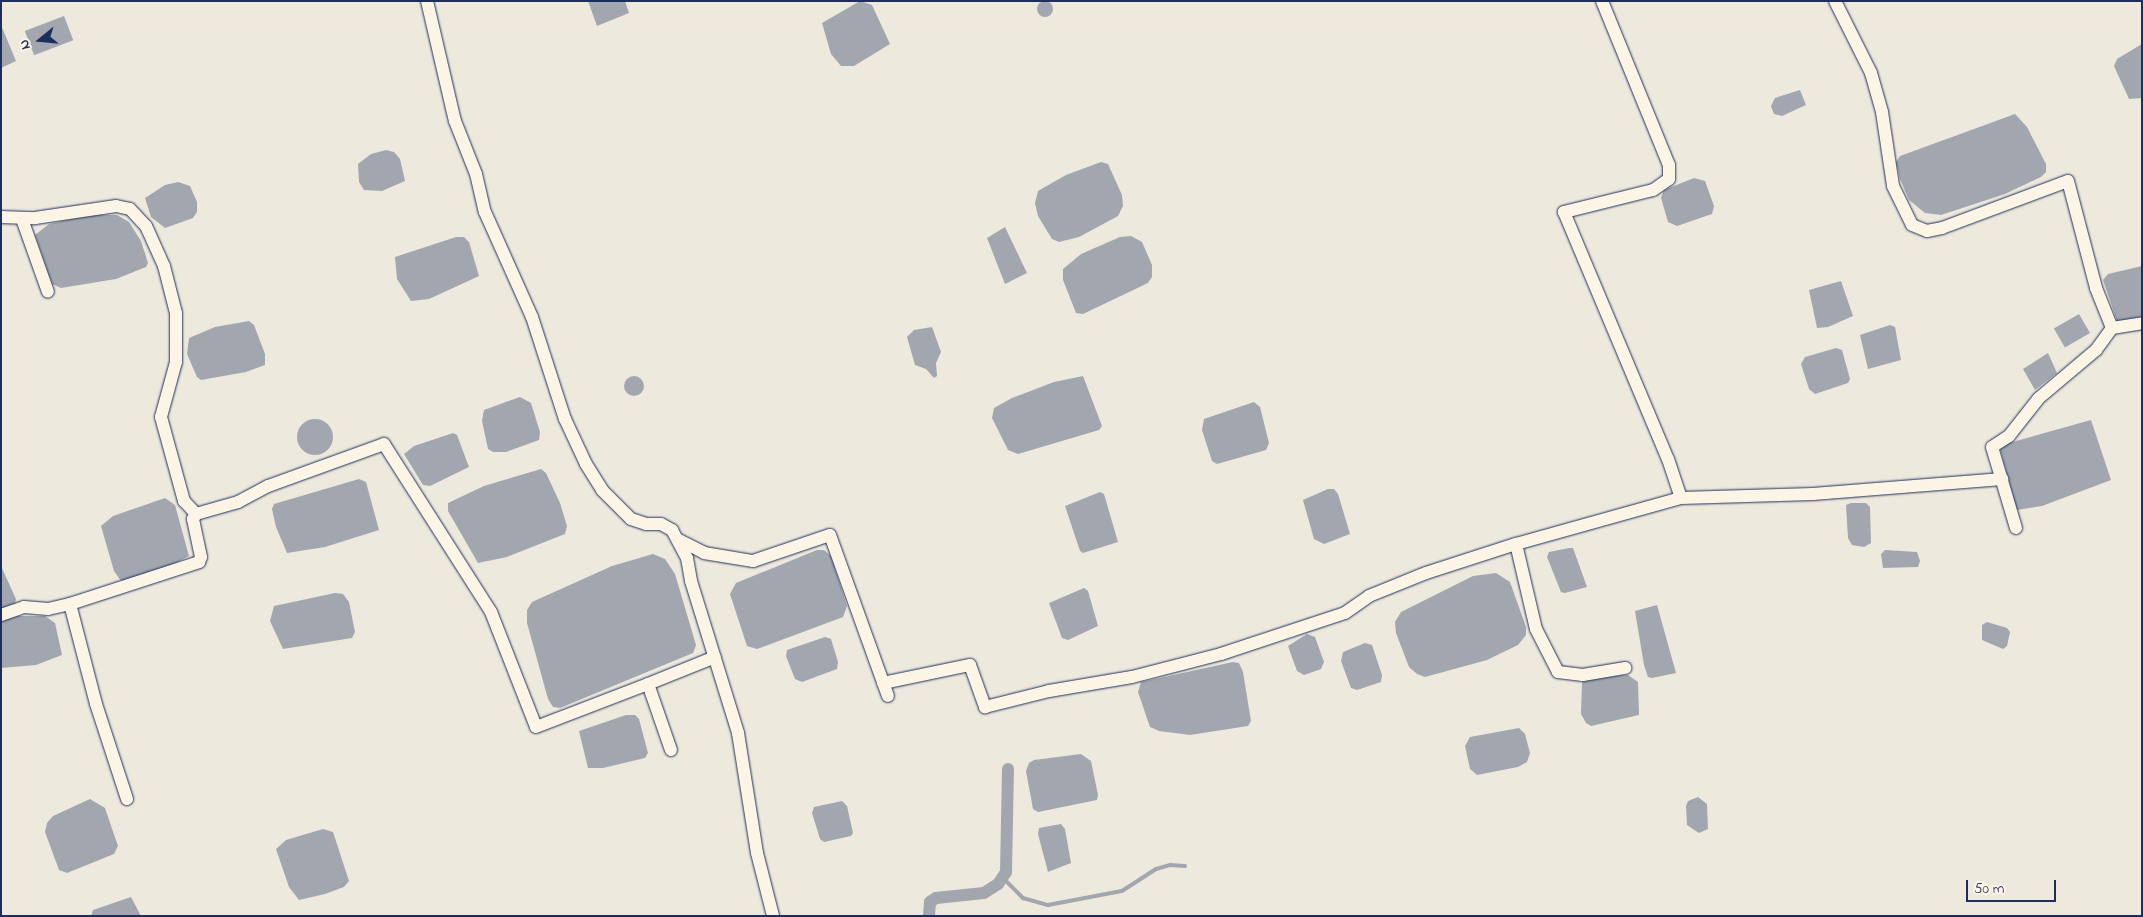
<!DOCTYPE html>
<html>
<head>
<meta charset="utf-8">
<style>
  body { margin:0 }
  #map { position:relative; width:2143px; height:917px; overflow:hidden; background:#eee9dd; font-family:"Indie Flower",sans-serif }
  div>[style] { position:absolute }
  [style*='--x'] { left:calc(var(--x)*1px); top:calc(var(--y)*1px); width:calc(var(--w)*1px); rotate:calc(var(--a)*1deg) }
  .water>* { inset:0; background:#a2a7af; transform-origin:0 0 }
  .round { border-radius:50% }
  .stream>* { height:4px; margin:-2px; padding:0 2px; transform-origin:2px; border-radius:2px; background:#a2a7af }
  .canal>* { height:12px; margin:-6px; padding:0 6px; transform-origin:6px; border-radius:6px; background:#a2a7af }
  .roads { filter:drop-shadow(0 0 1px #1b2f5e) drop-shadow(0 0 1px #1b2f5e) }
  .minor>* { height:12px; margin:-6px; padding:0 6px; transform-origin:6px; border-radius:6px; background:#fcf5e5 }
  span { translate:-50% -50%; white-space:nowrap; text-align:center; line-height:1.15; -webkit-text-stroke:4px #fcf5e5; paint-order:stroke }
  .frame { position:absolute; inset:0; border:2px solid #1b2f5e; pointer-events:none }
  .north { position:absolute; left:15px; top:15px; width:50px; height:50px; -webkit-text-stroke:4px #fcf5e5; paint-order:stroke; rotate:253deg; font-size:14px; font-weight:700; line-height:20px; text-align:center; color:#1b2f5e }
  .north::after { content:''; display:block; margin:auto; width:18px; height:22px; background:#1b2f5e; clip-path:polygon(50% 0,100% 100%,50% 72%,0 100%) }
  .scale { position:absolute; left:1966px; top:880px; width:90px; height:22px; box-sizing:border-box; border:2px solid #1b2f5e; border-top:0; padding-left:6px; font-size:15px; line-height:18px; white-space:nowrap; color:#1b2f5e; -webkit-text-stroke:4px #fcf5e5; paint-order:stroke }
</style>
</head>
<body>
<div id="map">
  <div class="water">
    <i style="clip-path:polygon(588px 1px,625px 1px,629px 13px,597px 26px)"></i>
    <i style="clip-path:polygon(860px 1px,872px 5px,890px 44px,854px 66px,841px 66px,831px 54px,822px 23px)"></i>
    <i class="round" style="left:1037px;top:1px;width:16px;height:16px"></i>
    <i style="left:64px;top:16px;width:26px;height:42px;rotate:69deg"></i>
    <i style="clip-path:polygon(1px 25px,16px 61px,1px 68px)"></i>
    <i style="clip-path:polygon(2142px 44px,2142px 98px,2129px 99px,2114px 66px,2117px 59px)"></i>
    <i style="clip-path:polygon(1800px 90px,1806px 105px,1782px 116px,1774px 114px,1771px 106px,1775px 98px)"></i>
    <i style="clip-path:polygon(2015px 114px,2027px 127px,2046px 164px,2046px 172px,2041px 177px,2005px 194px,1941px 215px,1925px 213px,1909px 200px,1900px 179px,1896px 162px,1900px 156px)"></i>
    <i style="clip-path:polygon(386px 150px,394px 152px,400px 159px,405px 181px,382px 191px,364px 190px,359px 182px,358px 164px,371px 154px)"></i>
    <i style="clip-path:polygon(1101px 162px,1108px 164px,1122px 195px,1123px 206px,1118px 216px,1079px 237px,1059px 242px,1052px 239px,1038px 216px,1035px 203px,1038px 191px,1066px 175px)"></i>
    <i style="clip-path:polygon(1694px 178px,1705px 181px,1714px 206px,1712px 214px,1677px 226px,1668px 222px,1661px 198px,1664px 190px)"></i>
    <i style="clip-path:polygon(178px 182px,190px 186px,197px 202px,197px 212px,193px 218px,165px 228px,151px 217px,145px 198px,165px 185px)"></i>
    <i style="clip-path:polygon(89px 215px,117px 215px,129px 222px,141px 241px,148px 263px,146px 267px,116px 279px,61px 288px,52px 284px,35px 235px,49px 224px)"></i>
    <i style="clip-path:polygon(1005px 227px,1027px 273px,1005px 284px,987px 238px)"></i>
    <i style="clip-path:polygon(1131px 236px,1142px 242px,1152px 265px,1152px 277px,1148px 283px,1083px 314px,1076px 313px,1063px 280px,1063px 269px,1081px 254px,1120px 237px)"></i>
    <i style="clip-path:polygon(456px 237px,464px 237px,469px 242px,479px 276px,429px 299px,411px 301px,397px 279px,395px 257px)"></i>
    <i style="clip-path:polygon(2142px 266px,2142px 317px,2117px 321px,2103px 280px,2108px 274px)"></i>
    <i style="clip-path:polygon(1841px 281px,1853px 316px,1828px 327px,1817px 328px,1809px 290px)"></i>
    <i style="left:2079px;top:314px;width:22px;height:29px;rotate:60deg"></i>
    <i style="clip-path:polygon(249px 321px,254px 325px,265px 354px,265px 365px,246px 372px,201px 380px,197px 377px,187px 354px,189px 338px,215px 327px)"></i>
    <i style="clip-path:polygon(1890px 325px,1895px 327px,1901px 360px,1868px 369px,1860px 335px)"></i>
    <i style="clip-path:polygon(932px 327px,941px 352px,936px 363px,937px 376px,934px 378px,926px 369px,915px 365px,907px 337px,914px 330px)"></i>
    <i style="clip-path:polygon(1836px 348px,1842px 350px,1850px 379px,1848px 383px,1815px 394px,1809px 389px,1801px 364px,1805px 357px)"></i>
    <i style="clip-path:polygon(2048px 353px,2057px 373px,2035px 390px,2023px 369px)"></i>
    <i class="round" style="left:624px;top:376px;width:20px;height:20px"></i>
    <i style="clip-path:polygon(1083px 376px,1102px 426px,1099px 430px,1018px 454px,1008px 450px,992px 418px,994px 408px,1012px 398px,1054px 382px)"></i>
    <i style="clip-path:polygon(520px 397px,531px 403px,540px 432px,539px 440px,506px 452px,493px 452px,488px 449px,482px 421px,484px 410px)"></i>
    <i style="clip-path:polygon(1254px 402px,1260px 407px,1269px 443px,1266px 450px,1217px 464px,1212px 461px,1202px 430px,1204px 419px)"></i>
    <i class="round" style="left:297px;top:419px;width:36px;height:36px"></i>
    <i style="clip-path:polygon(2091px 420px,2111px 480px,2042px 506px,2017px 510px,2000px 449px,2002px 445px)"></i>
    <i style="clip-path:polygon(453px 433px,457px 435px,469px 467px,430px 486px,423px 485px,404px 454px,414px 446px)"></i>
    <i style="clip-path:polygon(541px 469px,546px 473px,560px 503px,567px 526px,565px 534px,507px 557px,478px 563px,448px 511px,448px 503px,484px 486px)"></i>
    <i style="clip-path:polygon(359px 479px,366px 482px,379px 530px,325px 547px,287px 553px,276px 527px,272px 509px,274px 504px)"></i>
    <i style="clip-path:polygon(1328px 489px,1334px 489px,1338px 494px,1350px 534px,1324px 544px,1314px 539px,1303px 500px)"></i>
    <i style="clip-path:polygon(1100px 492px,1104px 494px,1118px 542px,1083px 553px,1080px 551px,1065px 506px)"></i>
    <i style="clip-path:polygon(165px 498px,175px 505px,189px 556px,168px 567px,121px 581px,114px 571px,101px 526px,113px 516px)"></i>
    <i style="clip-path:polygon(1851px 503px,1866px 503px,1870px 507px,1871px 543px,1864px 547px,1852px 545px,1848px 538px,1846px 505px)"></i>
    <i style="clip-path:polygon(1569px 548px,1573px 548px,1587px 587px,1565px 593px,1561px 592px,1547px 557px,1549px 552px)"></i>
    <i style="clip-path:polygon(817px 550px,824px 550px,831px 556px,847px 606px,843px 617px,757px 649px,747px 646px,730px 594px,736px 583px)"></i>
    <i style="clip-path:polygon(1885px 550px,1917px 552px,1920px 561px,1918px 567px,1883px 568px,1881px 554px)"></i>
    <i style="clip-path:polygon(653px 554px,665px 559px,675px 574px,696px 645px,693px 653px,560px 708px,553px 707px,548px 699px,527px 623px,527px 610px,532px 602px,612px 566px)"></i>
    <i style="clip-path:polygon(1px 566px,16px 599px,15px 604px,1px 609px)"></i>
    <i style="clip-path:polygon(1496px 573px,1510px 582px,1526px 627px,1526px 635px,1518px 645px,1487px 660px,1425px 677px,1417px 674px,1409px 667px,1396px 633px,1395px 622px,1401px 612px,1473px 576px)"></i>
    <i style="clip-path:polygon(1084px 588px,1088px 591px,1098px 626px,1068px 640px,1062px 638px,1049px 603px)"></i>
    <i style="clip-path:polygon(335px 593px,343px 594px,349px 602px,355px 632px,352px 638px,283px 649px,270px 621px,274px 606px)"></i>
    <i style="clip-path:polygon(1657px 605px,1676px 673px,1652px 678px,1648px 677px,1644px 665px,1635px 611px)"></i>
    <i style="clip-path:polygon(18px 616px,45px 616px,55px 623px,62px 655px,36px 665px,1px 668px,1px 619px)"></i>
    <i style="clip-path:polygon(1987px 622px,2007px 628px,2010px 632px,2007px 646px,2003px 649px,1982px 640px,1982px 625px)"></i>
    <i style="clip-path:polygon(1307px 634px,1315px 637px,1324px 662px,1321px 669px,1304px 675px,1297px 671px,1288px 646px)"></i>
    <i style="clip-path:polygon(825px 637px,831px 639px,838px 662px,837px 669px,802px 682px,795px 679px,786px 656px,787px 650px)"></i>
    <i style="clip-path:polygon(1365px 643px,1372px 645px,1382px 675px,1381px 682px,1357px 690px,1351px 688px,1341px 661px,1343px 652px)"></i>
    <i style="clip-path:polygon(1233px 662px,1239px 663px,1243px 672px,1251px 721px,1248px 726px,1190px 735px,1159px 731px,1150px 727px,1138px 692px,1141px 682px)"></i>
    <i style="clip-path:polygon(1628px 675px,1638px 682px,1639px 715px,1591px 726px,1586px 723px,1581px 714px,1582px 682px,1591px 678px)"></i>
    <i style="clip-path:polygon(626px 715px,635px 715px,639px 719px,648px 753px,645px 758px,603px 768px,588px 768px,579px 731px)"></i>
    <i style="clip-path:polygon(1519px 728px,1525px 734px,1530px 753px,1527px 762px,1518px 767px,1477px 775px,1470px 769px,1465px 746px,1470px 737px)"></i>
    <i style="clip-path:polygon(1081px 754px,1091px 761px,1098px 795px,1097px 800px,1038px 812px,1033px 809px,1026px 771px,1029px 763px,1034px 760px)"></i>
    <i style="clip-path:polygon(1698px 797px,1707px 804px,1708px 829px,1699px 833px,1687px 825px,1686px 806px,1688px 801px)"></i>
    <i style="clip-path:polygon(90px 799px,105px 808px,118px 846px,114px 854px,67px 873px,59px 870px,45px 832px,47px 823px,53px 816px)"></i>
    <i style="clip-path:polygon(842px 801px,847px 806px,853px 833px,851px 836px,824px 842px,820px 839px,812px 813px,814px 807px)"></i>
    <i style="clip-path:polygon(1061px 824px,1065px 829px,1071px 863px,1048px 872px,1038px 834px,1039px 828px)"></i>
    <i style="clip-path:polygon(323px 829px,333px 832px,349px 881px,344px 887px,325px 894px,299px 900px,289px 887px,276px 849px,286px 840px)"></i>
    <i style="clip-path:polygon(131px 897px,141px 916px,91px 916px,93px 910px)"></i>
  </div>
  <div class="stream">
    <i style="--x:1002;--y:877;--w:30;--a:45"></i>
    <i style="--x:1023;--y:898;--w:26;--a:16"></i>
    <i style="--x:1048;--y:905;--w:75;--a:-10.7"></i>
    <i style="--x:1122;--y:891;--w:40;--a:-32.9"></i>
    <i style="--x:1156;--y:869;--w:15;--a:-16"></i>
    <i style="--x:1170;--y:865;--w:15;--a:4"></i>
  </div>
  <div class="canal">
    <i style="--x:929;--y:916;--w:14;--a:-86"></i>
    <i style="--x:930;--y:902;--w:7;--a:-34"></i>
    <i style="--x:936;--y:898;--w:48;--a:-5.9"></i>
    <i style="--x:984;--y:893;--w:17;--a:-33"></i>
    <i style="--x:998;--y:884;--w:14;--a:-56"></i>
    <i style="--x:1006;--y:872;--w:103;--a:-88.9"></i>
  </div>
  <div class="roads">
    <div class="minor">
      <i style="--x:427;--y:1;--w:123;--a:76.9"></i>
      <i style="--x:455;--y:121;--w:57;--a:68.4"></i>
      <i style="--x:476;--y:174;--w:39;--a:77"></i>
      <i style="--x:485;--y:212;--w:115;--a:65.9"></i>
      <i style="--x:532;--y:317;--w:107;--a:72.1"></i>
      <i style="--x:565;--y:419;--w:50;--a:65"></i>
      <i style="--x:586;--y:464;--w:31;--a:58"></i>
      <i style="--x:602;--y:490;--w:41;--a:45"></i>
      <i style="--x:631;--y:519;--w:16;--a:18"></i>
      <i style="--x:646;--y:524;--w:15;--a:0"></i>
      <i style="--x:661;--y:524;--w:13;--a:29"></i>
      <i style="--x:672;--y:530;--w:32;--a:62"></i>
      <i style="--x:687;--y:558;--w:23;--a:80"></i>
      <i style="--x:691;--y:581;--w:159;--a:72.8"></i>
      <i style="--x:738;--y:733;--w:121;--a:81"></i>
      <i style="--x:757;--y:853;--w:65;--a:75.7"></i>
      <i style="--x:1602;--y:1;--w:177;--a:67.8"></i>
      <i style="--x:1669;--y:165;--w:14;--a:90"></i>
      <i style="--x:1669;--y:179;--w:19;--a:145"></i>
      <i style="--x:1653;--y:190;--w:92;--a:166.1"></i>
      <i style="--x:1564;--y:212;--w:268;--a:67.2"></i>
      <i style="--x:1668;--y:459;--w:41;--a:71.6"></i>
      <i style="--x:1835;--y:1;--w:80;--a:63.4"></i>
      <i style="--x:1871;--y:73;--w:41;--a:74.2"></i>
      <i style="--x:1882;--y:112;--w:75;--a:81.5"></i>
      <i style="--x:1893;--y:186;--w:43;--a:64"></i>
      <i style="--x:1912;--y:225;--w:16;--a:22"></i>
      <i style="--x:1927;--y:231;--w:15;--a:-11"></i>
      <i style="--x:1942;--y:228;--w:134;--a:-20.5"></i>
      <i style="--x:2068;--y:181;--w:111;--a:75.3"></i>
      <i style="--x:2096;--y:288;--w:43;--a:68.2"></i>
      <i style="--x:2112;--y:328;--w:30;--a:-9"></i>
      <i style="--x:1;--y:217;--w:34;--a:2"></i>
      <i style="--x:35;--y:218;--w:82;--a:-8.4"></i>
      <i style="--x:116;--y:206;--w:14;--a:12"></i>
      <i style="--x:130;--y:209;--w:23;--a:47"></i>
      <i style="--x:146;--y:226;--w:44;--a:65.8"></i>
      <i style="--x:164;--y:266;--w:49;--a:75.7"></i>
      <i style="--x:176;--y:313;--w:49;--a:90"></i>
      <i style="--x:176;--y:362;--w:57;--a:105.3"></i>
      <i style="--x:161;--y:417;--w:87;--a:74.7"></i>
      <i style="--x:184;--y:501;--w:18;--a:47"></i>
      <i style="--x:22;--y:219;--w:77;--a:70.4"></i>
      <i style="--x:2016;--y:528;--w:84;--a:-106.5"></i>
      <i style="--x:1992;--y:447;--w:20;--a:-33"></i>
      <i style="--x:2009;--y:436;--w:48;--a:-51.7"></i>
      <i style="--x:2039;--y:398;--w:75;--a:-40.1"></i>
      <i style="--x:2096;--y:350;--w:27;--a:-54"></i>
      <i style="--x:679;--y:540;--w:28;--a:27"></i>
      <i style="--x:704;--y:553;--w:50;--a:9.3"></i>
      <i style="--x:753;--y:561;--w:81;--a:-18.7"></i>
      <i style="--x:830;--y:535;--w:171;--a:70.2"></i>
      <i style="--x:1516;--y:544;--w:87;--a:76.8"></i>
      <i style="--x:1536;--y:629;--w:48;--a:62.9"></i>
      <i style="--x:1558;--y:672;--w:25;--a:7"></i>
      <i style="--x:1583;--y:675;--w:43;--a:-9.5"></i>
      <i style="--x:70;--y:604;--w:103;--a:75.4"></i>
      <i style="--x:96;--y:704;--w:100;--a:71.9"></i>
      <i style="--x:1;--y:615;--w:24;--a:-19"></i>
      <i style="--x:24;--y:607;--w:24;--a:5"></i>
      <i style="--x:48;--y:609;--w:23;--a:-13"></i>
      <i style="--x:70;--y:604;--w:136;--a:-18"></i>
      <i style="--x:199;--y:562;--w:5;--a:-68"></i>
      <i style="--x:201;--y:557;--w:39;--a:-102"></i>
      <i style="--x:193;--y:519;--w:6;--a:-59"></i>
      <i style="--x:196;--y:514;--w:44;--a:-15.9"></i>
      <i style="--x:238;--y:502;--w:34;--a:-28"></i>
      <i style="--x:268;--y:486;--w:123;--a:-19.9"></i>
      <i style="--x:384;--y:444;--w:199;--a:57.5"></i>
      <i style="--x:491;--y:612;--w:123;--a:68.6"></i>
      <i style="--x:536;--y:727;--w:120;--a:-21"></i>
      <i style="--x:883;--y:683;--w:89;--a:-11.7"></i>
      <i style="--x:970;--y:665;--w:45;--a:70.3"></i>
      <i style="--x:985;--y:707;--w:66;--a:-14"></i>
      <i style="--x:1049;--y:691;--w:84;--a:-9.6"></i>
      <i style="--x:1132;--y:677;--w:92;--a:-14.5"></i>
      <i style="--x:1221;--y:654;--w:131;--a:-18.3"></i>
      <i style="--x:1345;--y:613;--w:29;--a:-35"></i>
      <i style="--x:1369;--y:596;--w:61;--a:-22"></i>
      <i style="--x:1426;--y:573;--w:95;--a:-17.9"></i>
      <i style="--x:1516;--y:544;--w:171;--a:-15.6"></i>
      <i style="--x:1681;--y:498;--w:132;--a:-1.7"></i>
      <i style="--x:1813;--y:494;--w:190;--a:-4.5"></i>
      <i style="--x:671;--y:750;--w:70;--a:-109.2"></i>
      <i style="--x:648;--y:684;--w:72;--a:-21.9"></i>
    </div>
  </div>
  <div class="frame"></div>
  <div class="north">N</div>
  <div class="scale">50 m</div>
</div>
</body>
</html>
